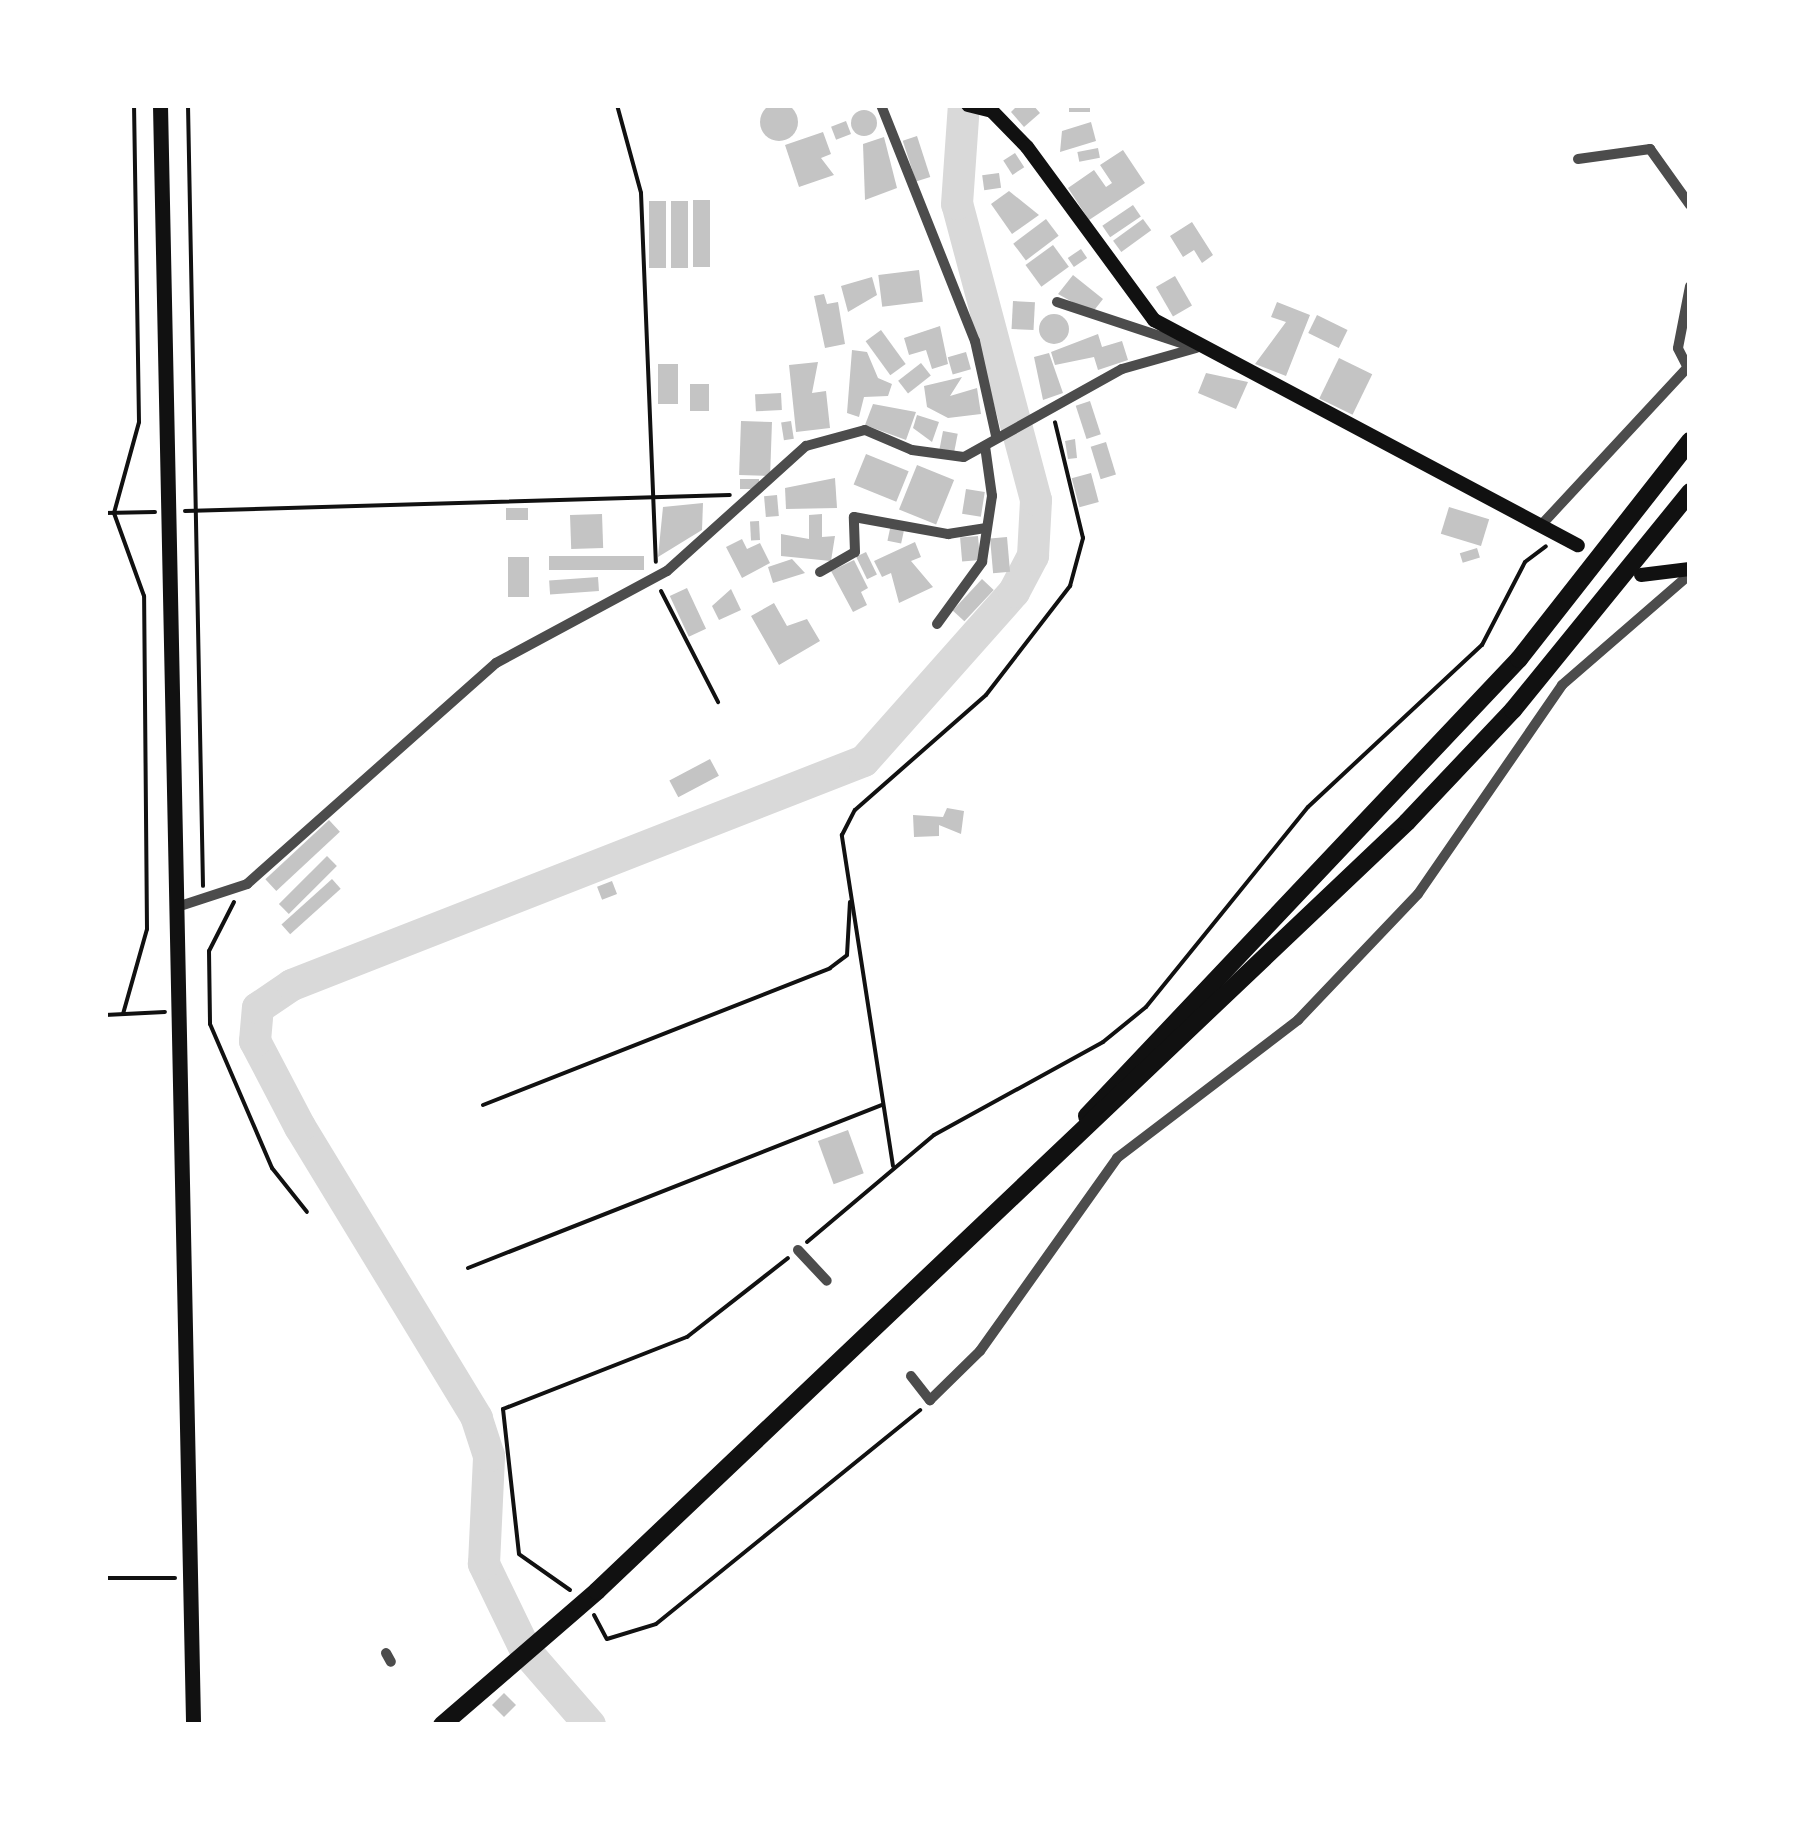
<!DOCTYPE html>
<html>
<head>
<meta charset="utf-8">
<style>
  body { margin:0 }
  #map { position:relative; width:1795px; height:1830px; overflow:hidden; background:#fff; font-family:"PT Sans Narrow",sans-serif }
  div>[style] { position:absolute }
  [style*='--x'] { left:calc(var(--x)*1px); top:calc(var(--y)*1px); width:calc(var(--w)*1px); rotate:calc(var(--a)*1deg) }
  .river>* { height:32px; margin:-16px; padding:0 16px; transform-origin:16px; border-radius:16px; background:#d9d9d9 }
  .building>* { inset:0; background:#c4c4c4; transform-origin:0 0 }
  .round { border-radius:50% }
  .path>* { height:4px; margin:-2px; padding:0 2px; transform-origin:2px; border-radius:2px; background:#111 }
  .minor>* { height:10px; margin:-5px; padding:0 5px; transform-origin:5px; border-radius:5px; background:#4c4c4c }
  .secondary>* { height:14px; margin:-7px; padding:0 7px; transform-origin:7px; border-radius:7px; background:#111 }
  .primary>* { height:15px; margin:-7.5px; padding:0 7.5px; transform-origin:7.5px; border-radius:7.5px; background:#111 }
  .motorway>* { height:18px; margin:-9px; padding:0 9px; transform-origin:9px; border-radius:9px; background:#111 }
  span { translate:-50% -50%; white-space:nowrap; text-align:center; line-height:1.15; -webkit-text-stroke:10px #fff; paint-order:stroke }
  .frame { position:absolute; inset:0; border:108px solid #fff; pointer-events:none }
</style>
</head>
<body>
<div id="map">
  <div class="river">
    <i style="--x:590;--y:1725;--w:98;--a:-130.9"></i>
    <i style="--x:526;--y:1651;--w:97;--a:-115.8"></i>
    <i style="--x:484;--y:1564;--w:108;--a:-87.3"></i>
    <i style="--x:489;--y:1456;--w:40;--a:-108"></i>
    <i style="--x:477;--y:1418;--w:341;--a:-121.3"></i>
    <i style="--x:300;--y:1127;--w:97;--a:-117.6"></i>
    <i style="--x:255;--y:1041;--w:33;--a:-85"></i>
    <i style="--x:258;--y:1008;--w:41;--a:-34.1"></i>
    <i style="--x:292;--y:985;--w:614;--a:-21.39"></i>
    <i style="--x:864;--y:761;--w:226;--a:-48.4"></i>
    <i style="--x:1014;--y:592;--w:41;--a:-62.2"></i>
    <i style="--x:1033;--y:556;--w:56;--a:-86.9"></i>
    <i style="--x:1036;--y:500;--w:306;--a:-104.9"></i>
    <i style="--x:957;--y:204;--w:99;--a:-86"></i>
  </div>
  <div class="building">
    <i class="round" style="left:760px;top:103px;width:38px;height:38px"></i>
    <i style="clip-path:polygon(1018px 105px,1033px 105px,1040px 113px,1024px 127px,1011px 112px)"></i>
    <i style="left:1069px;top:105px;width:21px;height:7px"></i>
    <i class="round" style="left:851px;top:110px;width:26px;height:26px"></i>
    <i style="left:846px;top:121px;width:14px;height:16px;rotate:69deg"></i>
    <i style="clip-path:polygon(1091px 122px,1096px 141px,1060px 152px,1062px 131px)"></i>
    <i style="clip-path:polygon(823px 132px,831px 154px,821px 158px,834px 175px,799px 187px,785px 145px)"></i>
    <i style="left:917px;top:136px;width:43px;height:15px;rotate:72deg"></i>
    <i style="clip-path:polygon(884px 137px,897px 188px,865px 200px,863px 144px)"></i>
    <i style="left:1098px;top:148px;width:10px;height:21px;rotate:79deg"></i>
    <i style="clip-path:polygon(1123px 150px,1145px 183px,1089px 220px,1068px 188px,1094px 170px,1106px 187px,1112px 183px,1100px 165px)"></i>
    <i style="left:1015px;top:153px;width:17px;height:14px;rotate:57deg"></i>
    <i style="left:999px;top:173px;width:15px;height:17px;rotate:82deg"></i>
    <i style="clip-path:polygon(1009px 191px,1039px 215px,1012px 234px,991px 204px)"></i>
    <i style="left:693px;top:200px;width:17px;height:67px"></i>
    <i style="left:649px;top:201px;width:17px;height:67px"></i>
    <i style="left:671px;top:201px;width:17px;height:67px"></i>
    <i style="left:1133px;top:205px;width:14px;height:37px;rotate:56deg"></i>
    <i style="left:1046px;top:219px;width:21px;height:41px;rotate:53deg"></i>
    <i style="left:1143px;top:219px;width:14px;height:37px;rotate:54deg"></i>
    <i style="clip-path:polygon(1192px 222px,1213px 255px,1202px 263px,1194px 250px,1183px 257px,1170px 236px)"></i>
    <i style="left:1053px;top:245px;width:27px;height:34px;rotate:54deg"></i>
    <i style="left:1081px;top:249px;width:11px;height:16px;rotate:56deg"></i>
    <i style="left:919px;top:270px;width:32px;height:41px;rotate:83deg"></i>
    <i style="clip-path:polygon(1073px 275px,1103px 299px,1092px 313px,1058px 294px)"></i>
    <i style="left:1175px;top:276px;width:34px;height:22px;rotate:60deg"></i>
    <i style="clip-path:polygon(872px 277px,877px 295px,848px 312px,841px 286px)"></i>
    <i style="clip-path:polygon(824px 294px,827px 304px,838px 302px,845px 344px,825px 348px,814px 296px)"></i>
    <i style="left:1013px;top:301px;width:22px;height:28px;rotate:3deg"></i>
    <i style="clip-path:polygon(1277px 302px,1310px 315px,1286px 376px,1255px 364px,1286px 322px,1271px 317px)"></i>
    <i class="round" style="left:1039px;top:314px;width:30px;height:30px"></i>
    <i style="left:1317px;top:315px;width:34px;height:20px;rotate:26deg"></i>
    <i style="clip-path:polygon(940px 326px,948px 364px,932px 369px,926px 350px,909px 355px,904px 338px)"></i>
    <i style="left:881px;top:330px;width:42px;height:19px;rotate:54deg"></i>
    <i style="clip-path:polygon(1098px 334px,1102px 347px,1122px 341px,1128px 360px,1098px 370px,1094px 357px,1055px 365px,1051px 352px)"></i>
    <i style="clip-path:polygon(852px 350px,867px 352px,878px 378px,892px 384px,888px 396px,864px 397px,859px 417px,847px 413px)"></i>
    <i style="left:966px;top:352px;width:18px;height:19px;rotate:74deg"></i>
    <i style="clip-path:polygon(1049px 353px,1063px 393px,1043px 400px,1034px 357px)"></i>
    <i style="left:1339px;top:358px;width:37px;height:45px;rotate:26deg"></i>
    <i style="clip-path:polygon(818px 362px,812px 393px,826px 391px,830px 428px,796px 432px,789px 365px)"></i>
    <i style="left:921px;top:363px;width:16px;height:29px;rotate:52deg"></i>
    <i style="left:658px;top:364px;width:20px;height:40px"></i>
    <i style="clip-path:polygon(1206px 373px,1248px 382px,1236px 409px,1198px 393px)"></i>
    <i style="clip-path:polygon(962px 377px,950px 396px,977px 388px,981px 414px,948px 418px,927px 407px,924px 386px)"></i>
    <i style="left:709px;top:384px;width:27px;height:19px;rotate:90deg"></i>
    <i style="left:781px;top:393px;width:17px;height:26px;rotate:87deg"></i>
    <i style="left:1090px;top:401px;width:35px;height:15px;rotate:72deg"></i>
    <i style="clip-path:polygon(873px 404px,916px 412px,906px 440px,865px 425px)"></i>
    <i style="clip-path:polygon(917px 415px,939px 422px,932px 442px,913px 428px)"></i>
    <i style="left:741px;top:421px;width:31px;height:54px;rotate:2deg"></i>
    <i style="left:791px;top:421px;width:18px;height:10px;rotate:81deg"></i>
    <i style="left:943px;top:431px;width:15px;height:20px;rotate:11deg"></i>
    <i style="clip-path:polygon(1075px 439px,1077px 458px,1068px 459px,1065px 441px)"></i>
    <i style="left:1106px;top:442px;width:34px;height:16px;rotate:73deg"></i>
    <i style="left:866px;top:454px;width:46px;height:33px;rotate:22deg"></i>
    <i style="left:917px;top:465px;width:40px;height:48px;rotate:22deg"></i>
    <i style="left:1091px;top:473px;width:30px;height:20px;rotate:75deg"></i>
    <i style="clip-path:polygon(835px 478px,837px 508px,786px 509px,785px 488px)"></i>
    <i style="left:740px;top:479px;width:19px;height:10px"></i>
    <i style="left:966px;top:489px;width:19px;height:25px;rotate:9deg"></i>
    <i style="left:777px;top:495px;width:21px;height:13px;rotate:85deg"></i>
    <i style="clip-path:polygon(703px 503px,702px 530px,658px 557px,663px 507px)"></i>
    <i style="left:1449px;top:507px;width:42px;height:28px;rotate:17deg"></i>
    <i style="left:528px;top:508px;width:12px;height:22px;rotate:90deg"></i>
    <i style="left:602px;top:514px;width:34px;height:32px;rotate:88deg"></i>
    <i style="clip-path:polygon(822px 514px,822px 537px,835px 536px,831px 561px,781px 556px,781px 534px,809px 539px,809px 515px)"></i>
    <i style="left:759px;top:521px;width:19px;height:9px;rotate:87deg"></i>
    <i style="left:891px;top:524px;width:14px;height:17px;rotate:12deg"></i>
    <i style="left:978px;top:536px;width:24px;height:18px;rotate:85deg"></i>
    <i style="left:1007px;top:537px;width:35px;height:17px;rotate:85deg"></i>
    <i style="clip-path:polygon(742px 539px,747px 549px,760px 543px,770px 563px,742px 578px,726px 547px)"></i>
    <i style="clip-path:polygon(915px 542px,921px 557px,911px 561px,933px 587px,899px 603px,891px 573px,882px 577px,874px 561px)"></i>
    <i style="left:1477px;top:548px;width:10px;height:18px;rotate:73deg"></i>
    <i style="left:866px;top:552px;width:25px;height:11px;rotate:64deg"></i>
    <i style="left:644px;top:556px;width:14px;height:95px;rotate:90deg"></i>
    <i style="left:508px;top:557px;width:21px;height:40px"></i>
    <i style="clip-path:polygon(792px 559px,805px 573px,773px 583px,768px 567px)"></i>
    <i style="clip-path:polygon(854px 560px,868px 588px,861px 592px,867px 605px,853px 612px,831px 571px)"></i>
    <i style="left:598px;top:577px;width:14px;height:49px;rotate:86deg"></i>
    <i style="left:982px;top:579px;width:16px;height:43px;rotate:43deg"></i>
    <i style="left:687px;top:588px;width:45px;height:19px;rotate:65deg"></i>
    <i style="clip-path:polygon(731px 589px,741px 610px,719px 620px,712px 606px)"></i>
    <i style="clip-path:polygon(774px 603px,787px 626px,807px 619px,820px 641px,779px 665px,751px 616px)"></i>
    <i style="left:710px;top:759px;width:19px;height:46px;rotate:62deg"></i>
    <i style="clip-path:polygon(947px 808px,964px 811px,961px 834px,939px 825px,939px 836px,914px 837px,913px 815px,943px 817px)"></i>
    <i style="left:329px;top:820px;width:16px;height:87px;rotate:47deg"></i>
    <i style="left:327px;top:856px;width:14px;height:68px;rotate:45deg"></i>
    <i style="left:332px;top:879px;width:13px;height:68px;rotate:48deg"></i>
    <i style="left:612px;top:881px;width:14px;height:16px;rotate:69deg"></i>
    <i style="left:848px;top:1130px;width:46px;height:32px;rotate:70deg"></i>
    <i style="left:504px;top:1693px;width:17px;height:17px;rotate:45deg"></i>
  </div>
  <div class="path">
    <i style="--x:188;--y:105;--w:781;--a:88.9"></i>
    <i style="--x:617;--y:105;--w:91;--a:74.7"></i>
    <i style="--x:641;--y:193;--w:369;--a:87.7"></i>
    <i style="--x:185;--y:511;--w:545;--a:-1.68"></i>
    <i style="--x:105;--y:513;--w:50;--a:-1.1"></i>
    <i style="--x:661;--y:591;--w:125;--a:62.8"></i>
    <i style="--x:234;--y:902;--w:55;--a:117"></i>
    <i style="--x:209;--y:951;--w:73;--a:89.2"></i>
    <i style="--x:210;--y:1024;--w:157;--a:66.7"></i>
    <i style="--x:272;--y:1168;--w:56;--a:51.5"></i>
    <i style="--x:123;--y:1014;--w:88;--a:-74.2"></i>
    <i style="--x:147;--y:929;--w:333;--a:-90.5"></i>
    <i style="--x:144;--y:596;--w:88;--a:-109.9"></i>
    <i style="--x:114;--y:513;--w:94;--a:-74.6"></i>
    <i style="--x:139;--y:422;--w:317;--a:-90.9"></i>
    <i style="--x:105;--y:1015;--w:60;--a:-2.9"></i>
    <i style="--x:483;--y:1105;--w:373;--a:-21.5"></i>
    <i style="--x:830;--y:968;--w:21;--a:-37"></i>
    <i style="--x:847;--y:955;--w:53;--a:-86.8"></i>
    <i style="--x:893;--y:1166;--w:335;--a:-98.8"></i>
    <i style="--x:842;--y:835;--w:28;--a:-63"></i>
    <i style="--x:855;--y:810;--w:174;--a:-41.3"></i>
    <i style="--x:986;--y:695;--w:138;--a:-52.4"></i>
    <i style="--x:1070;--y:586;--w:50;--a:-74.8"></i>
    <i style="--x:1083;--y:538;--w:119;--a:-103.6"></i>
    <i style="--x:807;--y:1242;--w:166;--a:-40.1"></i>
    <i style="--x:934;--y:1135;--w:193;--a:-28.8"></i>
    <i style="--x:1103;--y:1042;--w:55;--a:-39.1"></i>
    <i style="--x:1146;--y:1007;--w:257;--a:-51"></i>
    <i style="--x:1308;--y:807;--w:238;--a:-43"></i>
    <i style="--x:1482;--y:645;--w:93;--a:-62.6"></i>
    <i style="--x:1525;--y:562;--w:26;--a:-37"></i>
    <i style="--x:1690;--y:1252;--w:74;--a:90"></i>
    <i style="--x:468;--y:1268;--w:445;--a:-21.5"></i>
    <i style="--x:105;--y:1578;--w:70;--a:0"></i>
    <i style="--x:570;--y:1590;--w:62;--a:-144.8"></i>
    <i style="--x:519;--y:1554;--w:146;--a:-96.3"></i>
    <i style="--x:503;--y:1409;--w:198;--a:-21.4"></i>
    <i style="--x:687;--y:1337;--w:128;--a:-38"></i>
    <i style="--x:594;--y:1615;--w:27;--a:62"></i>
    <i style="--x:607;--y:1639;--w:51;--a:-17"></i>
    <i style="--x:656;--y:1624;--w:340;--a:-39"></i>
  </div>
  <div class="minor">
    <i style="--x:881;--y:105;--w:254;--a:68.3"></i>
    <i style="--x:975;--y:341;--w:97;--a:77.5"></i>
    <i style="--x:1578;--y:159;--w:73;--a:-7.9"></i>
    <i style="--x:1650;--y:149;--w:69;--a:54.5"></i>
    <i style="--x:1057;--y:302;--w:140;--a:18.3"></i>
    <i style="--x:1688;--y:368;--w:22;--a:-117"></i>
    <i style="--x:1678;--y:348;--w:63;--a:-79"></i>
    <i style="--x:1544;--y:522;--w:214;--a:-47.1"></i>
    <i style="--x:820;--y:572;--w:40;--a:-29.7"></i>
    <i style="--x:855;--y:552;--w:35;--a:-92"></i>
    <i style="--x:854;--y:517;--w:96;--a:10.3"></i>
    <i style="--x:948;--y:534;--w:39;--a:-9"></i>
    <i style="--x:937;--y:624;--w:77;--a:-54"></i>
    <i style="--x:982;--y:562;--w:67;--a:-81.4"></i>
    <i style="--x:992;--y:496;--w:50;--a:-98"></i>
    <i style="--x:177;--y:907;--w:74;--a:-18.2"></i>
    <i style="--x:247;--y:884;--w:333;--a:-41.6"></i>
    <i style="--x:496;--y:663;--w:194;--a:-28.3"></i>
    <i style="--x:667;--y:571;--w:187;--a:-42"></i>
    <i style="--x:806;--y:446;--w:61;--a:-15.2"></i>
    <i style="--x:865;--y:430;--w:51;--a:23.1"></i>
    <i style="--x:912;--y:450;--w:52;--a:7.7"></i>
    <i style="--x:964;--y:457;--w:181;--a:-29.1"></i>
    <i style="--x:1122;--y:369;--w:77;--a:-15.8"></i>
    <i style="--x:798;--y:1250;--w:42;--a:46.9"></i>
    <i style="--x:911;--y:1376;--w:31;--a:52"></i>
    <i style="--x:930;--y:1400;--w:70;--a:-44.4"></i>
    <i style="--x:980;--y:1351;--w:237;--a:-54.6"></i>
    <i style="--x:1117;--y:1158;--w:228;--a:-37.3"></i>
    <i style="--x:1298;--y:1020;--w:174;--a:-46.4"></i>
    <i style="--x:1418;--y:894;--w:254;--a:-55.4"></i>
    <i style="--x:1562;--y:685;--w:169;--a:-40.9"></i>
    <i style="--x:386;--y:1653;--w:10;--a:61"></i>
  </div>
  <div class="secondary">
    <i style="--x:968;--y:105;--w:25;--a:14"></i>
    <i style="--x:992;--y:111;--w:50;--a:45.8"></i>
    <i style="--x:1027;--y:147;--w:215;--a:53.7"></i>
    <i style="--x:1154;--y:320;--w:480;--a:28"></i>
    <i style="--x:1641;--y:575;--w:49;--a:-7"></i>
  </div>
  <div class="primary">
    <i style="--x:160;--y:105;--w:1620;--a:88.83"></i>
  </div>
  <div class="motorway">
    <i style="--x:1087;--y:1116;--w:629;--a:-46.61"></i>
    <i style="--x:1519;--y:659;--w:277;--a:-51.9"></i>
    <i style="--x:442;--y:1725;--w:205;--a:-40.8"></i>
    <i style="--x:597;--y:1591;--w:1117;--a:-43.51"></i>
    <i style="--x:1407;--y:822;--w:154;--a:-46.6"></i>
    <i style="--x:1513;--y:710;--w:281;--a:-50.9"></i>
  </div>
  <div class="frame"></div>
</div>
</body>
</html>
